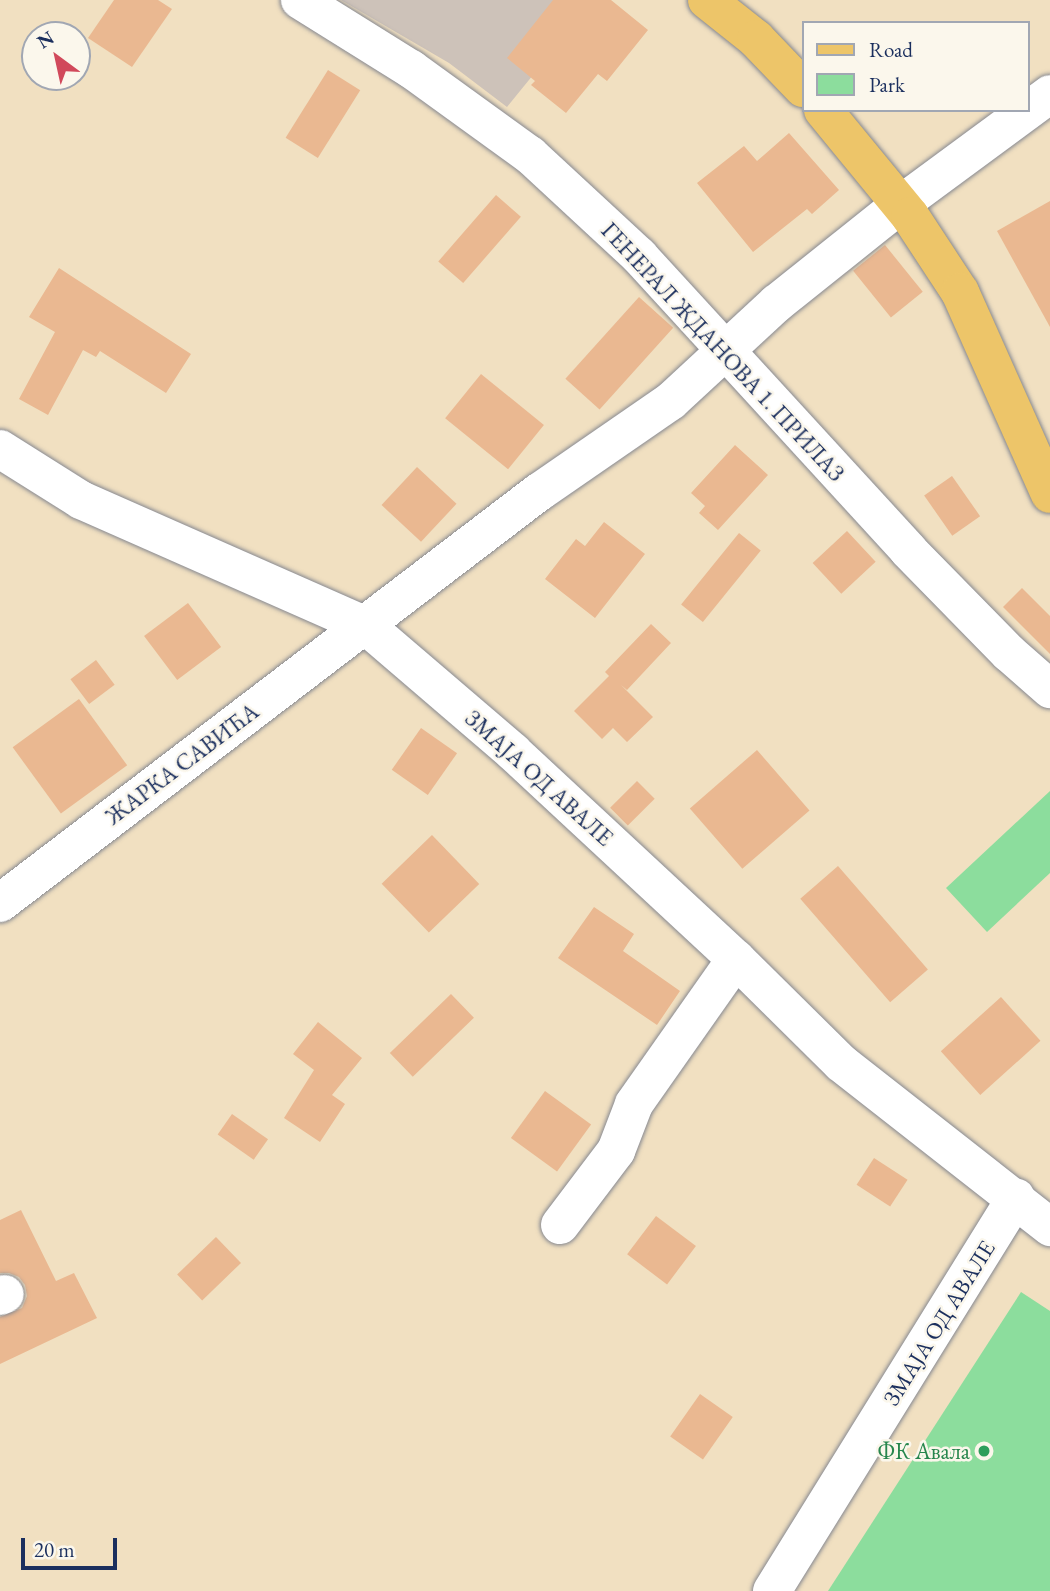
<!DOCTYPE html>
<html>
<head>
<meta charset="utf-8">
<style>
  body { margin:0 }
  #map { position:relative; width:1050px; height:1591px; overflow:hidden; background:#f1e0c1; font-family:"EB Garamond",serif }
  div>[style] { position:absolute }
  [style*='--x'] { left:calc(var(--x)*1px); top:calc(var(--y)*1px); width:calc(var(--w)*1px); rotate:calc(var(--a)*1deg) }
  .industrial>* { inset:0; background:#cdc2b9 }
  .green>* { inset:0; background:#8cdd9d }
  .building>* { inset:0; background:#eab891; transform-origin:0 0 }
  .roads { filter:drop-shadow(0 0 2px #868890) drop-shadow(0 0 2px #868890) }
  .minor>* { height:38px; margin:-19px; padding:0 19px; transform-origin:19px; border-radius:19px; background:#fff }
  .major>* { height:38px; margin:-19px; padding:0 19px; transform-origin:19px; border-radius:19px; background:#edc569 }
  .dots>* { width:19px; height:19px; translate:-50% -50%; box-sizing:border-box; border:4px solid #fbf7ec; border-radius:50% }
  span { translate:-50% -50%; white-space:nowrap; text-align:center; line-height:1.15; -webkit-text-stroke:5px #fbf7ec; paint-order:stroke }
  .street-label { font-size:23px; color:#1b2f5e }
  .leisure-label { font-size:23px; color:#27864d }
  .right { translate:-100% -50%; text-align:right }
  .legend { position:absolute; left:802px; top:21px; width:228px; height:91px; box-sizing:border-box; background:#fbf7ec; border:2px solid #a1a7b3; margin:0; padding:9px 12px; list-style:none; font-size:21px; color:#1b2f5e }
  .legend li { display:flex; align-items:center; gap:14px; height:35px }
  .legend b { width:35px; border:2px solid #a1a7b3 }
  .north { position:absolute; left:21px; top:21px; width:70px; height:70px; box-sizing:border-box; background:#fbf7ec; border:2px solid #a1a7b3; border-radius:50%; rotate:327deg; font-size:19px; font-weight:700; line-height:28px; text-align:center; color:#1b2f5e }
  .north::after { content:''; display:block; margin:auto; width:24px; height:32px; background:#d1495b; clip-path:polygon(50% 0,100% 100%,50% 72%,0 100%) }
  .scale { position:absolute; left:21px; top:1538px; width:96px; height:32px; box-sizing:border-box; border:4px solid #1b2f5e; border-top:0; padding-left:9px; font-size:21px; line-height:24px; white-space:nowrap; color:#1b2f5e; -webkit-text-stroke:5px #fbf7ec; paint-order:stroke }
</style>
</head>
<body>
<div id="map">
  <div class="industrial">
    <i style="clip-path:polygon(341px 0,594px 0,507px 107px,449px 63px)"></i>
  </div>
  <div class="green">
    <i style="clip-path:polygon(1050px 791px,1050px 873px,987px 932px,946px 888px)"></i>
    <i style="clip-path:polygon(1021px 1292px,1050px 1311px,1050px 1591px,828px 1591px)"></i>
  </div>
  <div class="building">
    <i style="clip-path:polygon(114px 0,158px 0,172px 9px,132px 67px,88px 38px)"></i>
    <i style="clip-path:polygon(553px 0,611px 0,648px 30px,607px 81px,598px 74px,566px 113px,531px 85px,535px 81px,507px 58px)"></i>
    <i style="left:328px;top:70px;width:38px;height:80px;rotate:32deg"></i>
    <i style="clip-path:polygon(789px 133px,839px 190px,812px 214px,807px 209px,753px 252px,697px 183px,744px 146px,757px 161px)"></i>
    <i style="left:496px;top:195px;width:33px;height:88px;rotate:41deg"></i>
    <i style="clip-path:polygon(1050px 201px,1050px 327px,997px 231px)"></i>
    <i style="left:885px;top:245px;width:60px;height:41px;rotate:51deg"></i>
    <i style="clip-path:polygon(59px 268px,191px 354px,166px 393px,100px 351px,96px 357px,83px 350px,48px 415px,19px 399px,55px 332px,29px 317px)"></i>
    <i style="left:639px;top:297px;width:46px;height:110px;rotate:42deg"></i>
    <i style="left:481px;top:374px;width:81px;height:57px;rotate:39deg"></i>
    <i style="clip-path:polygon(735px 445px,768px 475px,718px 530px,699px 513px,705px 506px,691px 493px)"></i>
    <i style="left:417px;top:467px;width:54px;height:52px;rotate:43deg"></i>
    <i style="left:952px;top:476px;width:49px;height:34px;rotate:55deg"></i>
    <i style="clip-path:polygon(604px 522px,645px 554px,595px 618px,545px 579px,576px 539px,585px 546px)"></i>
    <i style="left:847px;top:531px;width:42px;height:47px;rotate:47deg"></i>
    <i style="left:739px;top:533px;width:28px;height:92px;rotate:39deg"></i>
    <i style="clip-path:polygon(1022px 588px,1050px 616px,1050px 654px,1003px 607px)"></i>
    <i style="left:188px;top:603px;width:55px;height:55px;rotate:53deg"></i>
    <i style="clip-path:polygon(651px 624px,671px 643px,627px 690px,621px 685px,653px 717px,627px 742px,613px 728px,602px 739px,574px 711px,609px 676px,605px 672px)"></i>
    <i style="left:96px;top:660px;width:31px;height:32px;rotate:53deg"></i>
    <i style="left:79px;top:699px;width:82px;height:82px;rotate:54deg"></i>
    <i style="left:421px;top:728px;width:44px;height:51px;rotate:35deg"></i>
    <i style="left:757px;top:750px;width:80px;height:89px;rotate:49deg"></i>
    <i style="left:637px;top:781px;width:25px;height:38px;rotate:45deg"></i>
    <i style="left:432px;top:835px;width:68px;height:70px;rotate:46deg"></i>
    <i style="left:838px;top:866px;width:137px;height:50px;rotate:49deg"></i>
    <i style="clip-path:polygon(594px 907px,634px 934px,623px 951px,680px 991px,657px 1025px,558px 958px)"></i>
    <i style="left:451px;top:994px;width:33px;height:85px;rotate:46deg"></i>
    <i style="left:1001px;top:997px;width:59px;height:81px;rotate:48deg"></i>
    <i style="clip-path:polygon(318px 1022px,362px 1058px,332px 1095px,345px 1104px,320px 1142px,284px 1118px,314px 1070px,293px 1054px)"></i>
    <i style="left:545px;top:1091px;width:57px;height:58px;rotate:36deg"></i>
    <i style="left:232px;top:1114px;width:44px;height:25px;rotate:35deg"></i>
    <i style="left:874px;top:1158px;width:40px;height:32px;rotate:33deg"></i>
    <i style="clip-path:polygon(21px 1210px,56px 1281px,74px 1273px,97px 1318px,0 1364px,0 1317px,22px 1308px,27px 1296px,25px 1285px,19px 1277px,9px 1273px,0 1273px,0 1220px)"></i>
    <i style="left:656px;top:1216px;width:50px;height:48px;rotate:37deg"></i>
    <i style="left:216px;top:1237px;width:36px;height:54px;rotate:46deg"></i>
    <i style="left:700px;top:1394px;width:40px;height:52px;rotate:35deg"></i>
  </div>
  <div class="roads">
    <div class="minor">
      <i style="--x:300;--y:0;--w:131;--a:31.9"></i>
      <i style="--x:411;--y:69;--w:147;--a:35.9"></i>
      <i style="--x:530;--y:155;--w:149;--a:42.8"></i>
      <i style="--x:639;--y:256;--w:398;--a:47.5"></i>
      <i style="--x:908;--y:550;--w:144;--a:45.6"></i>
      <i style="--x:1009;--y:653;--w:55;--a:41.3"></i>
      <i style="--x:0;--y:449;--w:96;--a:32.2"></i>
      <i style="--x:81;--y:500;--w:310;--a:23.8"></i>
      <i style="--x:365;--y:625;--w:195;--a:40.6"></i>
      <i style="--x:513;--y:752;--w:304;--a:42.9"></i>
      <i style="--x:736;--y:959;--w:148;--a:44.7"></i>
      <i style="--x:841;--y:1063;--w:266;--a:38.1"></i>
      <i style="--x:0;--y:903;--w:678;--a:-37.33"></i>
      <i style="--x:539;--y:492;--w:160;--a:-34.6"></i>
      <i style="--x:671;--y:401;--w:144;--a:-42.8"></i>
      <i style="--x:777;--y:303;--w:159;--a:-38.6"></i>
      <i style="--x:901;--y:204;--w:185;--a:-36.4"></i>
      <i style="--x:560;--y:1225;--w:93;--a:-52.9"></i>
      <i style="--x:616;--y:1151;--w:50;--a:-69"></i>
      <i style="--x:634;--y:1104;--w:177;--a:-54.9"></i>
      <i style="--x:0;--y:1296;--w:5;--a:-22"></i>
      <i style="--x:772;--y:1591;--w:463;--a:-58.2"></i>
    </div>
    <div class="major">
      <i style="--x:707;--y:0;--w:63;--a:38.5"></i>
      <i style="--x:756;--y:39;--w:68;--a:46.2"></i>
      <i style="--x:823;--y:110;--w:137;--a:50.6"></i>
      <i style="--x:910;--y:216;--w:91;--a:56.7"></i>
      <i style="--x:960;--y:292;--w:221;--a:66"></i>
    </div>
  </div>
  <div class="dots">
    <i style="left:984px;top:1451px;background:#2e9e5b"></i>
  </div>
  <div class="street-label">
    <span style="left:723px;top:352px;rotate:47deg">ГЕНЕРАЛ ЖДАНОВА 1. ПРИЛАЗ</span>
    <span style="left:182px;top:764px;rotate:-37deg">ЖАРКА САВИЋА</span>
    <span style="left:539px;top:778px;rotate:42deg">ЗМАЈА ОД АВАЛЕ</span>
    <span style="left:939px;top:1323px;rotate:-58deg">ЗМАЈА ОД АВАЛЕ</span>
  </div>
  <div class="leisure-label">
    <span class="right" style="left:970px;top:1451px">ФК Авала</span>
  </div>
  <ul class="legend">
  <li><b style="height:9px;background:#edc569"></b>Road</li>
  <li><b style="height:19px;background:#8cdd9d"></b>Park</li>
  </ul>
  <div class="north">N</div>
  <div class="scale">20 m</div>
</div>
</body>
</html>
